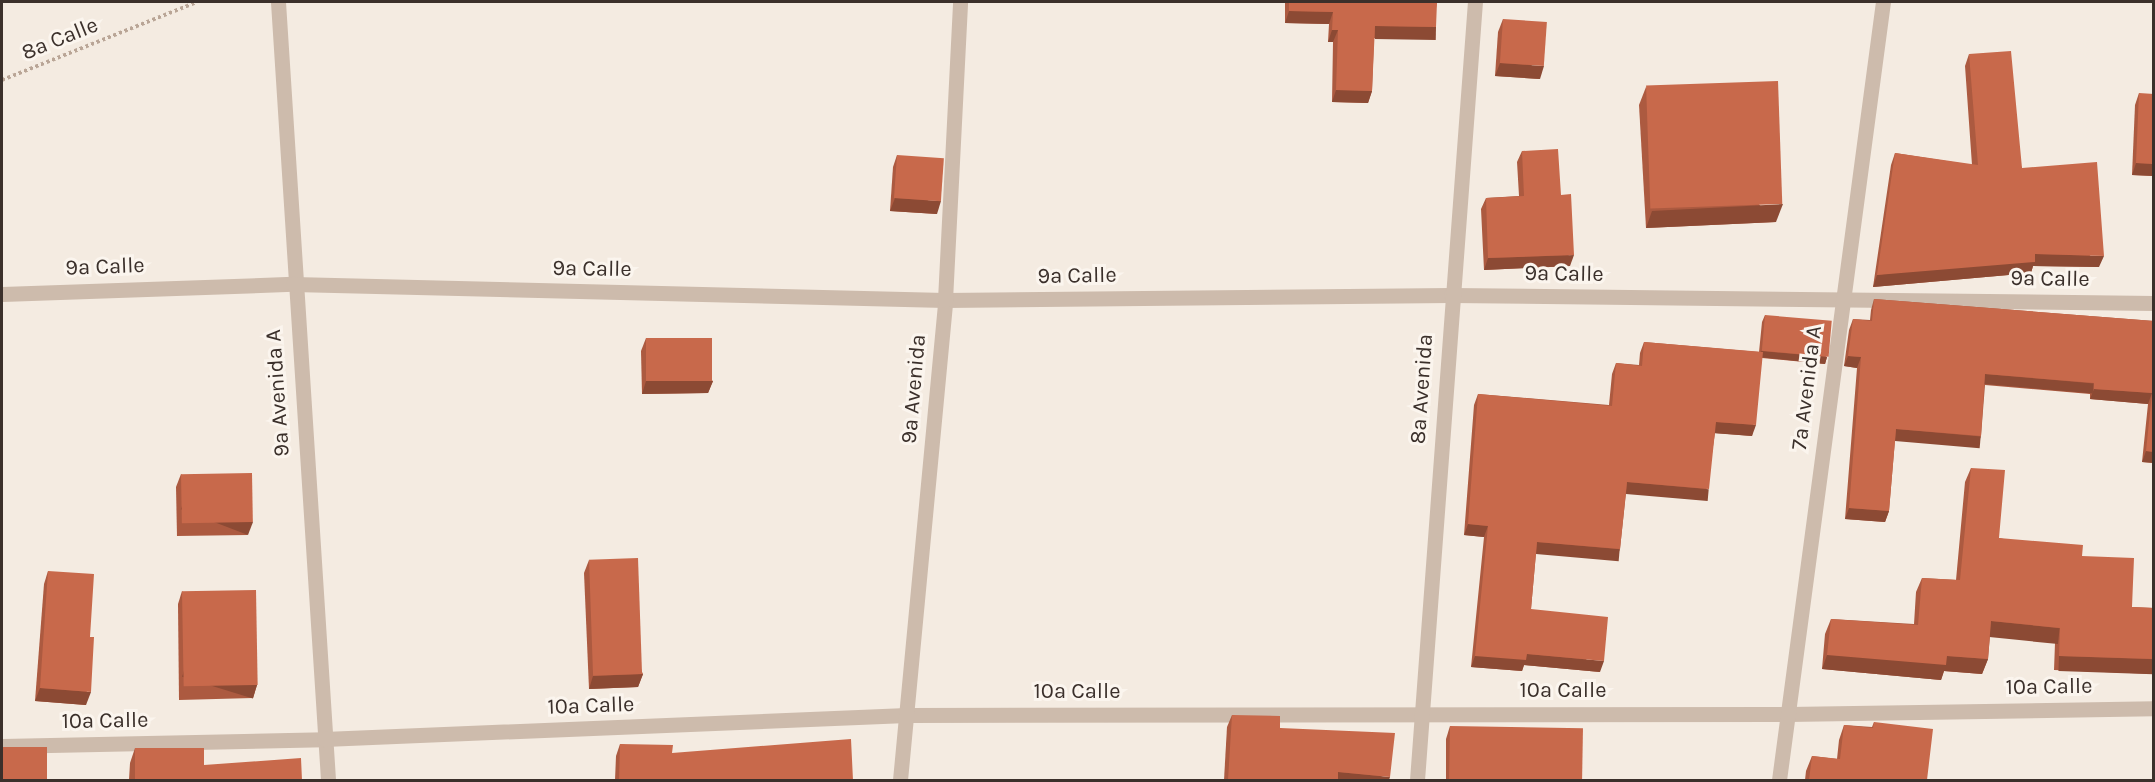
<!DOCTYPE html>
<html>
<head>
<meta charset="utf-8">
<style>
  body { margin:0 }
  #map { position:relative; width:2155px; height:782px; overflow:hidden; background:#f4ebe1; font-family:Karla,sans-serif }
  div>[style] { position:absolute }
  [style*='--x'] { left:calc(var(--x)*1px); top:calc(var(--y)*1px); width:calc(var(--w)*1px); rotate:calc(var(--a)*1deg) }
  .path>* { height:4px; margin-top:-2px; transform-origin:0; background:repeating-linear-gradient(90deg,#b9a596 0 3px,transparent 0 6px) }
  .street>* { height:15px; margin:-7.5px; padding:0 7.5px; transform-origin:7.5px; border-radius:7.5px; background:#cdbbac }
  .wall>* { inset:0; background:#ac5a40 }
  .shaded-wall>* { inset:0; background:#8c4a34; transform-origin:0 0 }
  .building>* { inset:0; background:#c8694b; transform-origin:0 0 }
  span { translate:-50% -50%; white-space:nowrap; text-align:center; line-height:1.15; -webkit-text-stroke:6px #fbf5ee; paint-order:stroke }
  .street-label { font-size:22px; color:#3b302b }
  .frame { position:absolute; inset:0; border:3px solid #3b302b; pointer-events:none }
</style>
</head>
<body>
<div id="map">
  <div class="path">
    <i style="--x:2;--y:80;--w:210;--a:-21.8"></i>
  </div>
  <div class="street">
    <i style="--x:278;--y:2;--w:780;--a:86.32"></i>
    <i style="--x:2;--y:294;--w:291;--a:-2"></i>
    <i style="--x:293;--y:284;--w:652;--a:1.41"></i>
    <i style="--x:945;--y:300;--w:506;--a:-0.57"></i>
    <i style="--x:1451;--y:295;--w:703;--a:0.65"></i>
    <i style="--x:2;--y:746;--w:322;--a:-1.2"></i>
    <i style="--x:324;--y:739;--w:583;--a:-2.36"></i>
    <i style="--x:907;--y:715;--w:881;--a:-0.07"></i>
    <i style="--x:1788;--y:714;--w:366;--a:-0.9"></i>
    <i style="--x:900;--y:780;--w:482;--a:-84.6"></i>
    <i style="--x:945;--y:300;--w:298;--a:-87.1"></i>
    <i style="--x:1417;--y:780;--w:780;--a:-85.74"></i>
    <i style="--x:1779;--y:780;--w:785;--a:-82.39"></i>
  </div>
  <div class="wall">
    <i style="clip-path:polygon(1285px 2px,1437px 2px,1431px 39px,1374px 38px,1372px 91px,1368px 103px,1332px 102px,1333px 42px,1328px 42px,1329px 24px,1285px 23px)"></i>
    <i style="clip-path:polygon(1503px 19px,1540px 79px,1495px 76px,1498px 32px)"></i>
    <i style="clip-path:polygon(1969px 54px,2022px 168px,2099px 267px,2033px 266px,2031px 273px,1873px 287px,1891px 165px,1895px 153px,1972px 165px,1965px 66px)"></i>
    <i style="clip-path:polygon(1646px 87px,1776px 222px,1646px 228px,1639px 105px)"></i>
    <i style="clip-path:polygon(2139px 93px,2154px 176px,2132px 175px,2135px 105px)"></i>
    <i style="clip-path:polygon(1522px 151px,1561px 195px,1570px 266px,1484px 270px,1481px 209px,1486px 198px,1519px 196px,1517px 162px)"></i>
    <i style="clip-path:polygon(897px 155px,937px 214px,890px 211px,893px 167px)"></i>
    <i style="clip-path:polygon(1874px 299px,2154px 321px,2154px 463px,2142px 462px,2148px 404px,2090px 399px,2090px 394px,1985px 385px,1981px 436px,1977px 447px,1895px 440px,1889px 511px,1885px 522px,1845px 519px,1857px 368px,1844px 366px,1849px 330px,1853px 319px,1870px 320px,1871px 310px)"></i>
    <i style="clip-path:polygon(1765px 315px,1827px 357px,1825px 364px,1762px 358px,1752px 436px,1715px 433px,1705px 500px,1626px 493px,1620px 549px,1616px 560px,1536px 553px,1531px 609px,1600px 672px,1524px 665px,1522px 671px,1471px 667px,1484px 537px,1464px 535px,1474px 405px,1478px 394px,1609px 405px,1612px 374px,1616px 363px,1639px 365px,1640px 353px,1644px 342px,1759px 352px,1762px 322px)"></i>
    <i style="clip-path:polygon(646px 338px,713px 381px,708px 393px,642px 394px,641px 351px)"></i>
    <i style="clip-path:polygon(1971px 468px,1999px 538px,2082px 556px,2132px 607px,2154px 608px,2154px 674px,2054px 670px,2055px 643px,1990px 636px,1988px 659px,1982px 674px,1944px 671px,1941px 680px,1822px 669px,1825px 634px,1831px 619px,1914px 624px,1916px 592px,1922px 578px,1956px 580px,1965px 482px)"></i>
    <i style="clip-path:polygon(181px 474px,248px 535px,177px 536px,176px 487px)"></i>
    <i style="clip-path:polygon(589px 560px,643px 674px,638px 687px,589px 689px,584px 573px)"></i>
    <i style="clip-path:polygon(48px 571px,90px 637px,86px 705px,35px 701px,44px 584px)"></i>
    <i style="clip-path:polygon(182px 591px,257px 685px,253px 698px,179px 700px,178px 604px)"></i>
    <i style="clip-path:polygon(1232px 715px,1280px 728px,1389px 780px,1224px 780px,1227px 727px)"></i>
    <i style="clip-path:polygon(1874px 722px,1927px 780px,1805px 780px,1806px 771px,1812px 756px,1837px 759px,1839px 740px,1844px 725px,1872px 727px)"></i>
    <i style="clip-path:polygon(1450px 726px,1581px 780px,1446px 780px,1446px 739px)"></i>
    <i style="clip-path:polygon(620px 744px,672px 753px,853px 780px,615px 780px,616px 756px)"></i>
    <i style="clip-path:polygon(135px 748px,204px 765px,302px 780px,129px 780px,130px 763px)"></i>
  </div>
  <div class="shaded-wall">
    <i style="clip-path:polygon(1289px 11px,1333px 12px,1329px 24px,1285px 23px)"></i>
    <i style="left:1375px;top:26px;width:61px;height:13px;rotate:1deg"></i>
    <i style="clip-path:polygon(1332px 30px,1338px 30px,1333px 42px,1328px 42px)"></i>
    <i style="clip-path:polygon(1500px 63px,1544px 66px,1540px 79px,1495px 76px)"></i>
    <i style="clip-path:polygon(1336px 90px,1372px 91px,1368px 103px,1332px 102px)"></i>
    <i style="clip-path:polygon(2136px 163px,2154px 164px,2154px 176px,2132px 175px)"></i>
    <i style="clip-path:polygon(895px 198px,941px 201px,937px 214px,890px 211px)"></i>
    <i style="clip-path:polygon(1783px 204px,1776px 222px,1646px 228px,1652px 211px)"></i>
    <i style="clip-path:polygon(2035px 254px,2104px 256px,2099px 267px,2033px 266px,2031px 273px,1873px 287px,1877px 275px)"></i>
    <i style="clip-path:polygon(1574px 255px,1570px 266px,1484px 270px,1488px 258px)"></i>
    <i style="clip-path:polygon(1761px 351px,1827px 357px,1825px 364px,1758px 357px)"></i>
    <i style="clip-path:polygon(1848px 356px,1861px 357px,1857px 368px,1844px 366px)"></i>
    <i style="left:1985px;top:374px;width:109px;height:10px;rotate:5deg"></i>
    <i style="clip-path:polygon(646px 381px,713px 381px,708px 393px,642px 394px)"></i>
    <i style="clip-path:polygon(2094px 389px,2152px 393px,2148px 404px,2090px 399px)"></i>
    <i style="clip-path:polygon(1716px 422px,1756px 425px,1752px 436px,1712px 433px)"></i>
    <i style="left:1896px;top:429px;width:85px;height:12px;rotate:5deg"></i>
    <i style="clip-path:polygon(2146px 451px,2154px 452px,2154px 463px,2142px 462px)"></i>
    <i style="left:1627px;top:482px;width:82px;height:12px;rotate:5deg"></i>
    <i style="clip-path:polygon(1849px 508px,1889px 511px,1885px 522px,1845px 519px)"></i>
    <i style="left:253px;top:522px;width:14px;height:72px;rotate:111deg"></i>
    <i style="clip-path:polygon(1468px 524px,1488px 526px,1484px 537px,1464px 535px)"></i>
    <i style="left:1537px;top:542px;width:83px;height:12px;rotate:5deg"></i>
    <i style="left:1991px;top:621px;width:69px;height:16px;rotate:6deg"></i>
    <i style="clip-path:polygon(1527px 654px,1604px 661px,1600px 672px,1524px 665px,1522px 671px,1471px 667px,1475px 656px)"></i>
    <i style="clip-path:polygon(1827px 655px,1947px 656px,1988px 659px,1982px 674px,1944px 671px,1941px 680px,1822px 669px)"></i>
    <i style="left:2059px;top:656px;width:95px;height:15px;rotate:2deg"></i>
    <i style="clip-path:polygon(643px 674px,638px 687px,589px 689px,593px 676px)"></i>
    <i style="left:257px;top:685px;width:14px;height:74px;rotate:107deg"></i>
    <i style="clip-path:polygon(40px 688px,91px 692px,86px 705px,35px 701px)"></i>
    <i style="clip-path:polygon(1338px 772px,1390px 777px,1389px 780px,1335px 780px)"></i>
  </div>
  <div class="building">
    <i style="clip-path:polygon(1289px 2px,1437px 2px,1436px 27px,1375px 26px,1372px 91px,1336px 90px,1338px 30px,1332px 30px,1333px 12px,1289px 11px)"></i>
    <i style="left:1503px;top:19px;width:44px;height:44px;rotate:4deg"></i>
    <i style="clip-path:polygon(2011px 51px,2022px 168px,2097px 162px,2104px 256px,2035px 254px,2035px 262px,1877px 275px,1895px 153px,1978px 165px,1969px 54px)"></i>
    <i style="left:1778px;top:81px;width:123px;height:132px;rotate:88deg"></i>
    <i style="clip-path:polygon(2139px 93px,2154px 94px,2154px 164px,2136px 163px)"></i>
    <i style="clip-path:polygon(1558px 149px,1561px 195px,1571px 194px,1574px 255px,1488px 258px,1486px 198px,1524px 196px,1522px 151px)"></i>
    <i style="left:897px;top:155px;width:47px;height:43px;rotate:4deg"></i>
    <i style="clip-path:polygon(1874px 299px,2154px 321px,2154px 452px,2146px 451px,2152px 393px,2094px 389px,2094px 383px,1985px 374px,1981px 436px,1896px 429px,1889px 511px,1849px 508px,1861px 357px,1848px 356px,1853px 319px,1872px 321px)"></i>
    <i style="left:1765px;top:315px;width:67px;height:36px;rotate:5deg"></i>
    <i style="left:646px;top:338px;width:66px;height:43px"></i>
    <i style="clip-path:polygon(1644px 342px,1763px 352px,1756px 425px,1716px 422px,1709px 489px,1627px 482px,1620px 549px,1537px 542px,1531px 609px,1608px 617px,1604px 661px,1527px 654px,1526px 660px,1475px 656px,1488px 526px,1468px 524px,1478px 394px,1612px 406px,1616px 363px,1642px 366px)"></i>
    <i style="clip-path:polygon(1971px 468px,2005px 470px,1999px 538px,2083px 545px,2082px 556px,2134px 558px,2132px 607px,2154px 608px,2154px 659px,2059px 656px,2060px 628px,1991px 621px,1988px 659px,1947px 656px,1946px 665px,1827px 655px,1831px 619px,1918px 625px,1922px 578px,1960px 580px)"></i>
    <i style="left:252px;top:473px;width:49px;height:71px;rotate:89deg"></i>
    <i style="left:638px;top:558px;width:116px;height:49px;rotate:88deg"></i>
    <i style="clip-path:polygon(48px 571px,94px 574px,90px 637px,94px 637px,91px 692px,40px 688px)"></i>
    <i style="left:256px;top:590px;width:95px;height:74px;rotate:89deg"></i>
    <i style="clip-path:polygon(1232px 715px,1280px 716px,1280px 728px,1395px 733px,1390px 777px,1338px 772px,1338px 780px,1228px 780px)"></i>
    <i style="clip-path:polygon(1874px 722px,1933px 729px,1927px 780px,1809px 780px,1812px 756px,1840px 759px,1844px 725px,1873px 728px)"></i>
    <i style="left:1450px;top:726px;width:133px;height:54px;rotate:1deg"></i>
    <i style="clip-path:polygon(851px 739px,853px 780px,619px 780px,620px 744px,673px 745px,672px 753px)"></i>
    <i style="left:2px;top:747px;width:45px;height:33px"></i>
    <i style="clip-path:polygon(135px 748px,204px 748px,204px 765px,301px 758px,302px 780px,135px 780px)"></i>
  </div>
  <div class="street-label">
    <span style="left:60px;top:39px;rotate:-22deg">8a Calle</span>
    <span style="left:105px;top:267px;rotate:-2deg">9a Calle</span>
    <span style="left:592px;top:269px;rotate:1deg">9a Calle</span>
    <span style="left:1564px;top:274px;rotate:1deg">9a Calle</span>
    <span style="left:1077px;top:276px;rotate:-1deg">9a Calle</span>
    <span style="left:2050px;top:279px;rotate:1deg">9a Calle</span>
    <span style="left:1807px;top:388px;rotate:-83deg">7a Avenida A</span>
    <span style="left:914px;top:389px;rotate:-85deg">9a Avenida</span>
    <span style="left:1422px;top:389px;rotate:-86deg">8a Avenida</span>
    <span style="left:278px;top:393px;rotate:-94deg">9a Avenida A</span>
    <span style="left:2049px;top:687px;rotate:-1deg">10a Calle</span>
    <span style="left:1563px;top:691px">10a Calle</span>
    <span style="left:1077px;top:692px">10a Calle</span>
    <span style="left:591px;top:706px;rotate:-2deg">10a Calle</span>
    <span style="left:105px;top:721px;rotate:-1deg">10a Calle</span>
  </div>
  <div class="frame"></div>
</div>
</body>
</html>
